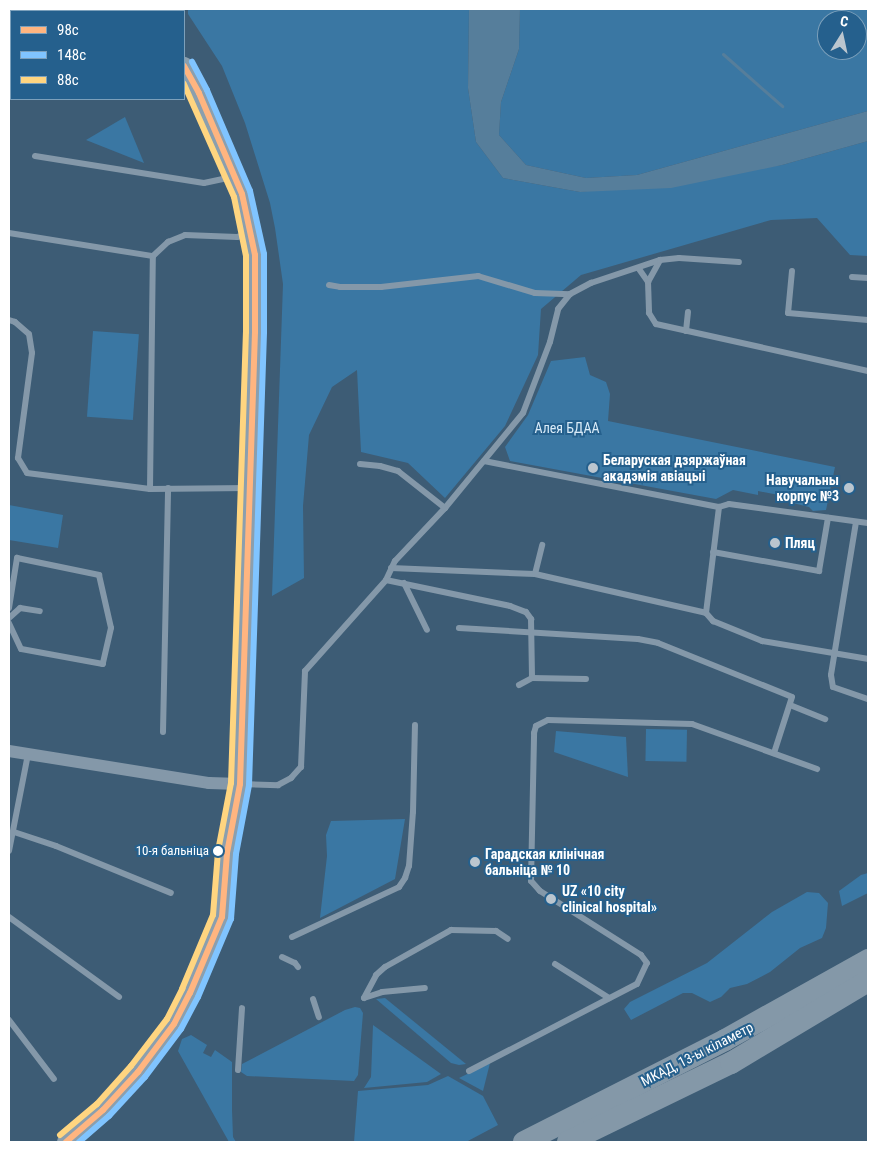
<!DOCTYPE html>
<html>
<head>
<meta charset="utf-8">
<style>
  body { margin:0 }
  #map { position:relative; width:877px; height:1151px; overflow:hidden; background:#3d5c75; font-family:"Roboto Condensed",sans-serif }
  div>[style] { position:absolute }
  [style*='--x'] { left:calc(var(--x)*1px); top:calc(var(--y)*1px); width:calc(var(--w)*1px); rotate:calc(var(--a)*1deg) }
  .green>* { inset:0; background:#3a77a3; transform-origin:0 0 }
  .water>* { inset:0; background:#567e9b }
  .stream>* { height:3px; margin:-1.5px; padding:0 1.5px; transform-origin:1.5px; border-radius:1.5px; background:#567e9b }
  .lane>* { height:6px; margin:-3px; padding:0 3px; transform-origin:3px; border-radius:3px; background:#8498a9 }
  .street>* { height:12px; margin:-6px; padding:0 6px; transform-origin:6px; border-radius:6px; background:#8498a9 }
  .secondary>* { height:18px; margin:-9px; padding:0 9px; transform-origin:9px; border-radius:9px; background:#8b9fae }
  .highway>* { height:22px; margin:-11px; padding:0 11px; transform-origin:11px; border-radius:11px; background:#8498a8 }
  .bus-1>* { height:6px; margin:-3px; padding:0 3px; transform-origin:3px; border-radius:3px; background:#ffb580 }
  .bus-2>* { height:6px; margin:-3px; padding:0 3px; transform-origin:3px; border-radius:3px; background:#80c4ff }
  .bus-3>* { height:6px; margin:-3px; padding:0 3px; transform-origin:3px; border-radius:3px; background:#ffd580 }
  .dots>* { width:14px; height:14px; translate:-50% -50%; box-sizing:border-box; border:2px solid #25608d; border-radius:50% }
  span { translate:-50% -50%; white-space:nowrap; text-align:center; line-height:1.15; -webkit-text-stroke:4px #25608d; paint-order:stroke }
  .bus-label { font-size:13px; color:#fff }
  .right { translate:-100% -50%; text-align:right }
  .park-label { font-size:14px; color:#d9ebf8 }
  .poi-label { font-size:14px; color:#fff; font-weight:700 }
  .left { translate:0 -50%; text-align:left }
  .street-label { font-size:14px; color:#fff }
  .frame { position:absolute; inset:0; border:10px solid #fff; pointer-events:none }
  .legend { position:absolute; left:10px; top:10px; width:175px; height:90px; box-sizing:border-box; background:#25608d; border:1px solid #7ca0bb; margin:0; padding:6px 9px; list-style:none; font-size:15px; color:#fff }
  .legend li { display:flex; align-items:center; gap:10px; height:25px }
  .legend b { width:25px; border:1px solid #7ca0bb }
  .north { position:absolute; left:817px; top:10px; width:50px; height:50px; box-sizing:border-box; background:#25608d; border:1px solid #7ca0bb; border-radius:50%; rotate:10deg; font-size:14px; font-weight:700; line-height:20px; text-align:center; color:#fff }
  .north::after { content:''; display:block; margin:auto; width:18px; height:22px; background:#bbc6cf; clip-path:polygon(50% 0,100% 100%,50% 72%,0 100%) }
</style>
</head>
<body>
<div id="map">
  <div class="green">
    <i style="clip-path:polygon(188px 9px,469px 9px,468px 88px,476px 142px,503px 178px,580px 192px,782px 165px,868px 141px,868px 256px,850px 255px,817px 218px,771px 220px,581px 275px,541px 309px,538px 355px,505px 426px,445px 498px,408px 463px,361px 452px,357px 370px,332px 387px,309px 435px,303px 506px,304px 578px,272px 596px,283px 284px,275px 228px,270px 203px,245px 123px,222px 66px,188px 14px)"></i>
    <i style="clip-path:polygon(evenodd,520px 9px,868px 9px,868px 111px,637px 175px,586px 178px,526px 165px,499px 135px,501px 102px,519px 49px,520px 9px,827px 20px,857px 20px,857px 50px,827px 50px,827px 20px)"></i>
    <i style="clip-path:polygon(125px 117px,144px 163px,86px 140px)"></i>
    <i style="left:93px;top:331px;width:46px;height:86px;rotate:4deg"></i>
    <i style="clip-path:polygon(585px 357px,590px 375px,606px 382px,610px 394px,608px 421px,835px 467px,826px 510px,813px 511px,809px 507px,785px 501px,779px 495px,758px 491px,758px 495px,733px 490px,716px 499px,510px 461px,505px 447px,528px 415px,551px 361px)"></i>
    <i style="clip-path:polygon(9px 505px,63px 515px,58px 548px,9px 540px)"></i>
    <i style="left:646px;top:729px;width:41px;height:32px;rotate:1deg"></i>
    <i style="clip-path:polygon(556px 731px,626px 737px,628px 777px,554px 752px)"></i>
    <i style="clip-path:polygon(405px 819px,395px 879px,320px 918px,327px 856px,326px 835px,331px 821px)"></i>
    <i style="clip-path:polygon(868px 873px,868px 893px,842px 906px,839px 891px,861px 875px)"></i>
    <i style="clip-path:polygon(807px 892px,819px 893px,828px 903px,826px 928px,822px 938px,800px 948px,770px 972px,747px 984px,730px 988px,721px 997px,710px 1002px,692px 993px,683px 993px,631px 1020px,624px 1009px,630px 1002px,707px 963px,772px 912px)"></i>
    <i style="clip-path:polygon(385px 998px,466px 1064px,459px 1065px,451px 1063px,376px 999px)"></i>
    <i style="clip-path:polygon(355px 1007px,360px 1008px,363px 1013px,358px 1075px,354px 1081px,247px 1076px,241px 1072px,242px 1064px,345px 1010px)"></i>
    <i style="clip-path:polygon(373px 1025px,441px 1074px,427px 1082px,364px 1088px,371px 1077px)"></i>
    <i style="clip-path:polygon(191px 1035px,207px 1045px,203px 1053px,211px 1057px,215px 1050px,232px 1062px,232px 1110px,233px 1137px,236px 1142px,229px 1142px,178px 1051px,182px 1039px)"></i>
    <i style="clip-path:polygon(490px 1063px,483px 1091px,459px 1078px)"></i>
    <i style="clip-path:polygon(448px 1076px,483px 1096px,498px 1125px,466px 1142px,354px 1142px,358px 1091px,428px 1085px)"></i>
  </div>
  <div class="water">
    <i style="clip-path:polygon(469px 9px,520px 9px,519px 49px,501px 102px,499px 135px,526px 165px,586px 178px,637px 175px,868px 111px,868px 141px,782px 165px,671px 188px,580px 192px,503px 178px,476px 142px,468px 88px)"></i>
  </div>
  <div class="stream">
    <i style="--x:723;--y:54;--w:79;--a:41.4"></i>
  </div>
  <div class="lane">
    <i style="--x:35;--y:156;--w:171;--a:9.1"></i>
    <i style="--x:204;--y:183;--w:30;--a:-12"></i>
    <i style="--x:9;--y:233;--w:146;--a:9.1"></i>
    <i style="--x:639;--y:269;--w:16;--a:55"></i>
    <i style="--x:648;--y:282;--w:31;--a:88"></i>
    <i style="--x:649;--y:313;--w:13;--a:58"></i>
    <i style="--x:656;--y:324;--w:217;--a:12.5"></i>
    <i style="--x:792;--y:271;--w:42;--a:95.4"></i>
    <i style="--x:788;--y:313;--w:80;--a:5"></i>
    <i style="--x:852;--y:277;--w:16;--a:4"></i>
    <i style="--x:648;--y:282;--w:25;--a:-61"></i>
    <i style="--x:329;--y:285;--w:11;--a:10"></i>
    <i style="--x:340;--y:287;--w:41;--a:0"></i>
    <i style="--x:381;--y:287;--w:98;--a:-6.5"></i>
    <i style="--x:478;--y:276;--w:59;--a:16.6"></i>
    <i style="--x:535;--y:293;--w:35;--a:2"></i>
    <i style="--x:9;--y:320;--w:6;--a:18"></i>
    <i style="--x:15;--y:322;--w:18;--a:41"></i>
    <i style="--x:29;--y:334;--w:19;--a:81"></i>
    <i style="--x:32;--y:353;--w:106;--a:97.6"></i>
    <i style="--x:18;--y:458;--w:17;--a:59"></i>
    <i style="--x:27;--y:473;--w:124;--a:7.4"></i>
    <i style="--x:150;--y:489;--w:98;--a:-0.6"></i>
    <i style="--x:686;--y:331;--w:19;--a:-84"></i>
    <i style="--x:484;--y:461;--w:239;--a:11.1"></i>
    <i style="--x:719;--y:507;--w:10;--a:-17"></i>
    <i style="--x:729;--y:504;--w:140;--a:7.8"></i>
    <i style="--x:360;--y:464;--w:20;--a:6"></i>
    <i style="--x:380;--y:466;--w:19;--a:16"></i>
    <i style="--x:398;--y:471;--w:60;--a:38.2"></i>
    <i style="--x:150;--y:489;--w:233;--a:-89.3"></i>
    <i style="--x:153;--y:256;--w:21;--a:-43"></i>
    <i style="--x:168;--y:242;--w:18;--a:-22"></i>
    <i style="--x:185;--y:235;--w:52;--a:2.2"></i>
    <i style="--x:237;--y:237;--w:12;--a:-14"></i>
    <i style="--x:856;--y:522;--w:155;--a:99.3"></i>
    <i style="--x:831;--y:675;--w:12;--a:81"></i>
    <i style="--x:833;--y:687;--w:37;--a:19"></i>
    <i style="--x:713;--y:552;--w:108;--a:10.2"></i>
    <i style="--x:819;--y:571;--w:54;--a:-80.4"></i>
    <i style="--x:391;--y:568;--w:144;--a:2.4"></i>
    <i style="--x:535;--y:574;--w:175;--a:12.8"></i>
    <i style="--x:706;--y:613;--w:11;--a:49"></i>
    <i style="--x:713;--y:621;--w:53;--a:22.2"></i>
    <i style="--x:762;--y:641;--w:108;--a:9.6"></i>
    <i style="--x:535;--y:574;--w:30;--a:-76"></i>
    <i style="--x:386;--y:580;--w:127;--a:11.8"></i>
    <i style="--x:510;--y:606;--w:17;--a:21"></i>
    <i style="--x:526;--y:612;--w:9;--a:54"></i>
    <i style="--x:531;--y:619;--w:59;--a:89"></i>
    <i style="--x:404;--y:583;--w:52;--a:63.9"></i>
    <i style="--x:9;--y:608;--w:51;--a:-80.9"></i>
    <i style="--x:17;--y:558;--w:84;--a:11.7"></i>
    <i style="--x:99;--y:575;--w:54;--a:77.2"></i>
    <i style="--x:111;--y:628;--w:37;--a:103"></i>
    <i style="--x:103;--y:664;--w:83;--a:-169.6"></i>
    <i style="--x:21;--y:649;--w:29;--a:-115"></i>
    <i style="--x:706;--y:613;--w:107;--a:-83"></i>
    <i style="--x:9;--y:618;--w:15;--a:-42"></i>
    <i style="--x:20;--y:608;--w:20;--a:9"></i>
    <i style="--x:459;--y:628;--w:179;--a:3.5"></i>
    <i style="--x:638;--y:639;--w:20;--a:11"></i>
    <i style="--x:658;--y:643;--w:144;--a:21.9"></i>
    <i style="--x:792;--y:697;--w:59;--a:107.8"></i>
    <i style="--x:519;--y:685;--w:15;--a:-28"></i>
    <i style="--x:532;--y:678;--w:54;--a:1.1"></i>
    <i style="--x:790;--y:705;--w:38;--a:22"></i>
    <i style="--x:163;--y:732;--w:244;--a:-88.8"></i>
    <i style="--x:241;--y:784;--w:37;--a:2"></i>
    <i style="--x:278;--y:785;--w:15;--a:-28"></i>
    <i style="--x:291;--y:778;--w:15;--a:-48"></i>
    <i style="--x:301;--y:767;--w:96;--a:-87.6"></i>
    <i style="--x:305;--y:671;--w:122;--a:-48.3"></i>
    <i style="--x:386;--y:580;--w:21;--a:-65"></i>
    <i style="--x:395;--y:561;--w:73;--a:-46.7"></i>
    <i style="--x:445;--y:508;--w:123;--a:-50.6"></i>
    <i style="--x:523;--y:413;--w:76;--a:-69.2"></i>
    <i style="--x:550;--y:342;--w:34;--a:-76"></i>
    <i style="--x:558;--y:309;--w:19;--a:-51"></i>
    <i style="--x:570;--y:294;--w:24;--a:-28"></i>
    <i style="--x:591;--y:283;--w:73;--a:-18.4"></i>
    <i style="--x:660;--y:260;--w:19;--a:-6"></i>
    <i style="--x:679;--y:258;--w:60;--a:3.8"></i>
    <i style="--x:14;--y:832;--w:44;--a:18.4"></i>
    <i style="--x:56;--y:846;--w:124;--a:22.2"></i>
    <i style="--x:9;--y:851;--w:99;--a:-78.9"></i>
    <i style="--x:9;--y:917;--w:136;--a:36"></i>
    <i style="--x:292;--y:937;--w:118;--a:-25"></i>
    <i style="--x:399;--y:887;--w:11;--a:-56"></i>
    <i style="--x:405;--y:878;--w:13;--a:-72"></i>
    <i style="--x:409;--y:866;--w:54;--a:-85.8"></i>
    <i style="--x:413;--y:812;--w:87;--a:-88.7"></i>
    <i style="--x:282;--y:957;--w:14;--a:25"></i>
    <i style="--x:295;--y:963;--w:5;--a:53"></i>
    <i style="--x:555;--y:964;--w:64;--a:32.2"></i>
    <i style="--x:364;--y:998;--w:26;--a:-62"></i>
    <i style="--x:376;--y:975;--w:12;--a:-42"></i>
    <i style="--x:385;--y:967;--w:76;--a:-29.3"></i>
    <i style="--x:451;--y:930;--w:45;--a:1.3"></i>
    <i style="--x:496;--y:931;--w:14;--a:34"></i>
    <i style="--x:364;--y:998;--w:19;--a:-18"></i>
    <i style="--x:382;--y:992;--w:43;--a:-5.3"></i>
    <i style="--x:313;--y:999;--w:19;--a:72"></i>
    <i style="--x:9;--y:1020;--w:74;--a:52.7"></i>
    <i style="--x:238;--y:1070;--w:62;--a:-86.3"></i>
    <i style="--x:469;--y:1071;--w:189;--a:-27.4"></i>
    <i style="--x:637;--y:984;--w:23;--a:-65"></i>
    <i style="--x:647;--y:963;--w:10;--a:-127"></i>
    <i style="--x:641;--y:955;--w:120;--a:-147.6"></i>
    <i style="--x:540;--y:891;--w:13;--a:-132"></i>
    <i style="--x:531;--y:881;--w:148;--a:-88.8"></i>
    <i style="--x:534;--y:733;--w:7;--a:-74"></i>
    <i style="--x:536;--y:726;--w:13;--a:-27"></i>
    <i style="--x:548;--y:720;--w:144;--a:1.6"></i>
    <i style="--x:692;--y:724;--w:133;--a:19.8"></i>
  </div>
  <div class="street">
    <i style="--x:9;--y:751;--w:203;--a:9.1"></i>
    <i style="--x:209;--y:783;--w:31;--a:2"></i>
  </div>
  <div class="secondary">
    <i style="--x:144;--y:9;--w:3;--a:45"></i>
    <i style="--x:92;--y:11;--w:4;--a:-34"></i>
    <i style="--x:116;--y:11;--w:4;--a:-34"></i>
    <i style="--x:9;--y:81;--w:3;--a:-45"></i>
    <i style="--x:66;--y:1142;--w:49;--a:-40.9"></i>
    <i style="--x:103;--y:1110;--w:52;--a:-47.4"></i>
    <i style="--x:138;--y:1072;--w:60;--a:-53.1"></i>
    <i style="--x:174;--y:1024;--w:35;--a:-63"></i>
    <i style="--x:190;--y:993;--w:82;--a:-67.2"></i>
    <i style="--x:222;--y:917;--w:64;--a:-85.5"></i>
    <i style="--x:227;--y:853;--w:70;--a:-79.3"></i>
    <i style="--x:240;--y:784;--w:452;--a:-88.1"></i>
    <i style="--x:255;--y:332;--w:77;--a:-90"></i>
    <i style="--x:255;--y:255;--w:62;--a:-102"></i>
    <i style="--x:242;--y:194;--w:110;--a:-113.1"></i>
    <i style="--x:199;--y:93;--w:31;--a:-119"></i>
  </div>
  <div class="highway">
    <i style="--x:524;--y:1142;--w:225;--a:-26.9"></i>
    <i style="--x:725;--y:1040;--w:164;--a:-29.2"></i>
    <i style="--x:568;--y:1142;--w:181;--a:-25.9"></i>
    <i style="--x:731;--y:1063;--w:160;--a:-30.9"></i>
  </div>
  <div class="bus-1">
    <i style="--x:66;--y:1142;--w:49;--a:-40.9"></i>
    <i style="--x:103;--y:1110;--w:52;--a:-47.4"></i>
    <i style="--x:138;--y:1072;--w:60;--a:-53.1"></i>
    <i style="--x:174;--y:1024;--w:35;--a:-63"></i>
    <i style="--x:190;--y:993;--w:82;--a:-67.2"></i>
    <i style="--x:222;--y:917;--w:64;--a:-85.5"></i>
    <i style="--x:227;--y:853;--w:70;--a:-79.3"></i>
    <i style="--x:240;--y:784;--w:452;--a:-88.1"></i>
    <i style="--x:255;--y:332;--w:77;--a:-90"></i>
    <i style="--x:255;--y:255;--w:62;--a:-102"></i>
    <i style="--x:242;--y:194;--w:110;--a:-113.1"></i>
    <i style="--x:199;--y:93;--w:31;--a:-119"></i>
  </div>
  <div class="bus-2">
    <i style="--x:79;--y:1142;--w:40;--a:-41"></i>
    <i style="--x:109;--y:1116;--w:53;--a:-47.3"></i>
    <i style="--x:145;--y:1077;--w:60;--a:-53.1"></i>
    <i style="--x:181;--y:1029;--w:36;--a:-62"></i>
    <i style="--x:198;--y:997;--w:85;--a:-67.1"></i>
    <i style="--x:231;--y:919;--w:65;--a:-85.6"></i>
    <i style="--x:236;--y:854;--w:70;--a:-79.3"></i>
    <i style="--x:249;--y:785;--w:453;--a:-88.1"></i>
    <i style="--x:264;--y:332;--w:78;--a:-90"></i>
    <i style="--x:264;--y:254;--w:65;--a:-102.5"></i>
    <i style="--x:250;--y:191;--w:110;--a:-113.1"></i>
    <i style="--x:207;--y:90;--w:32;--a:-118"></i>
  </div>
  <div class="bus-3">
    <i style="--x:60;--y:1135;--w:48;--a:-40"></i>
    <i style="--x:97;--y:1104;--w:51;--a:-48.2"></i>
    <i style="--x:131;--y:1066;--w:59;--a:-52.5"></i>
    <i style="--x:167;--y:1019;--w:34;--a:-63"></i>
    <i style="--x:182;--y:989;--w:80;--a:-67.3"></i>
    <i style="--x:213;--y:915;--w:64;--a:-85.5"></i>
    <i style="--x:218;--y:851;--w:69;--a:-79.2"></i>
    <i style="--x:231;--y:783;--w:451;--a:-88.1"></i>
    <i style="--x:246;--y:332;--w:76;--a:-90"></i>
    <i style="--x:246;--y:256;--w:60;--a:-101.5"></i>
    <i style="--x:234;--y:197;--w:124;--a:-113.9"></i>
  </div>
  <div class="dots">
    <i style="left:593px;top:468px;background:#bbc6cf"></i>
    <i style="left:849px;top:488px;background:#bbc6cf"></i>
    <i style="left:775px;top:543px;background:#bbc6cf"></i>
    <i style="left:218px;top:851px;background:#fff"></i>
    <i style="left:475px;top:862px;background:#bbc6cf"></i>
    <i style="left:551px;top:899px;background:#bbc6cf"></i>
  </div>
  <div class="bus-label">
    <span class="right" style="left:209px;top:851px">10-я бальніца</span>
  </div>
  <div class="park-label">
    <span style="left:567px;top:428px">Алея БДАА</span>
  </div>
  <div class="poi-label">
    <span class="left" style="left:603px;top:468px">Беларуская дзяржаўная<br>акадэмія авіацыі</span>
    <span class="right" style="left:839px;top:488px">Навучальны<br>корпус №3</span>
    <span class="left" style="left:785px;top:543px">Пляц</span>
    <span class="left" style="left:485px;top:862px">Гарадская клінічная<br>бальніца № 10</span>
    <span class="left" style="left:562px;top:899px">UZ «10 city<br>clinical hospital»</span>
  </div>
  <div class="street-label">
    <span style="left:697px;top:1054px;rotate:-27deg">МКАД, 13-ы кіламетр</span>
  </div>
  <div class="frame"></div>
  <ul class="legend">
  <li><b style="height:6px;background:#ffb580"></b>98с</li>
  <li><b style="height:6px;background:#80c4ff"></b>148с</li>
  <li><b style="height:6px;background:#ffd580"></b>88с</li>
  </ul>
  <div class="north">С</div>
</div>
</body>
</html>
